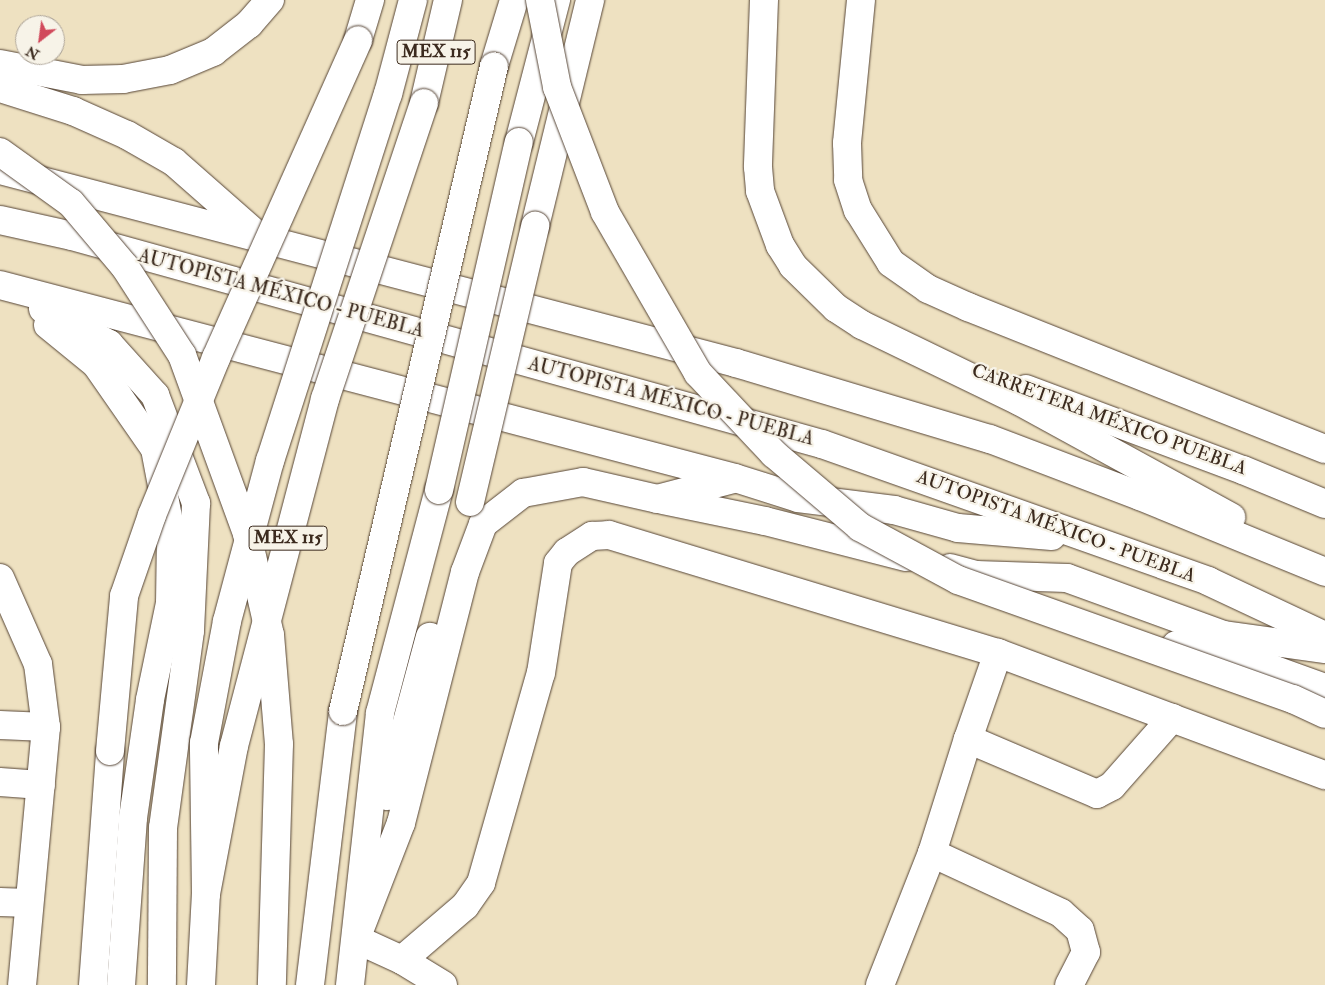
<!DOCTYPE html>
<html>
<head>
<meta charset="utf-8">
<style>
  body { margin:0 }
  #map { position:relative; width:1325px; height:985px; overflow:hidden; background:#eee1c1; font-family:"IM FELL Double Pica",serif }
  div>[style] { position:absolute }
  [style*='--x'] { left:calc(var(--x)*1px); top:calc(var(--y)*1px); width:calc(var(--w)*1px); rotate:calc(var(--a)*1deg) }
  .roads { filter:drop-shadow(0 0 1px #564536) drop-shadow(0 0 1px #564536) }
  .minor>* { height:28px; margin:-14px; padding:0 14px; transform-origin:14px; border-radius:14px; background:#fff }
  .major>* { height:28px; margin:-14px; padding:0 14px; transform-origin:14px; border-radius:14px; background:#fff }
  .highway>* { height:28px; margin:-14px; padding:0 14px; transform-origin:14px; border-radius:14px; background:#fff }
  .bridges { filter:drop-shadow(0 0 1px #564536) drop-shadow(0 0 1px #564536) }
  .major-bridge>* { height:28px; margin:-14px; padding:0 14px; transform-origin:14px; border-radius:14px; background:#fff }
  .highway-bridge>* { height:28px; margin:-14px; padding:0 14px; transform-origin:14px; border-radius:14px; background:#fff }
  span { translate:-50% -50%; white-space:nowrap; text-align:center; line-height:1.15; -webkit-text-stroke:4.5px #f7f3e8; paint-order:stroke }
  .shield-label span { padding:1px 4px; background:#f7f3e8; border:1px solid; border-radius:4px; -webkit-text-stroke-width:0 }
  .shield-label { font-size:18px; color:#3b2a1e; font-weight:700 }
  .street-label { font-size:19px; color:#3b2a1e }
  .north { position:absolute; left:15px; top:15px; width:50px; height:50px; box-sizing:border-box; background:#f7f3e8; border:1px solid #aca397; border-radius:50%; rotate:210deg; font-size:14px; font-weight:700; line-height:20px; text-align:center; color:#3b2a1e }
  .north::after { content:''; display:block; margin:auto; width:18px; height:22px; background:#d1495b; clip-path:polygon(50% 0,100% 100%,50% 72%,0 100%) }
</style>
</head>
<body>
<div id="map">
  <div class="roads">
    <div class="minor">
      <i style="--x:861;--y:0;--w:144;--a:95.6"></i>
      <i style="--x:847;--y:143;--w:37;--a:88"></i>
      <i style="--x:848;--y:180;--w:32;--a:72"></i>
      <i style="--x:858;--y:210;--w:62;--a:58.1"></i>
      <i style="--x:891;--y:263;--w:45;--a:35.1"></i>
      <i style="--x:928;--y:289;--w:44;--a:24.2"></i>
      <i style="--x:968;--y:307;--w:384;--a:21.7"></i>
      <i style="--x:0;--y:578;--w:94;--a:66.2"></i>
      <i style="--x:38;--y:664;--w:64;--a:82.8"></i>
      <i style="--x:46;--y:727;--w:259;--a:95.3"></i>
      <i style="--x:0;--y:725;--w:46;--a:2.5"></i>
      <i style="--x:968;--y:739;--w:91;--a:-70.8"></i>
      <i style="--x:0;--y:782;--w:41;--a:4.2"></i>
      <i style="--x:932;--y:853;--w:142;--a:24.9"></i>
      <i style="--x:1061;--y:913;--w:25;--a:42"></i>
      <i style="--x:1080;--y:930;--w:23;--a:75"></i>
      <i style="--x:1086;--y:952;--w:37;--a:117"></i>
      <i style="--x:0;--y:902;--w:29;--a:2"></i>
      <i style="--x:880;--y:985;--w:142;--a:-68.5"></i>
      <i style="--x:932;--y:853;--w:120;--a:-72.5"></i>
      <i style="--x:968;--y:739;--w:140;--a:23.1"></i>
      <i style="--x:1097;--y:794;--w:17;--a:-28"></i>
      <i style="--x:1112;--y:786;--w:91;--a:-48.6"></i>
    </div>
    <div class="major">
      <i style="--x:494;--y:66;--w:69;--a:-73.1"></i>
      <i style="--x:424;--y:103;--w:106;--a:-76.9"></i>
      <i style="--x:356;--y:939;--w:51;--a:24.5"></i>
      <i style="--x:402;--y:960;--w:48;--a:31.4"></i>
      <i style="--x:402;--y:960;--w:83;--a:-40.6"></i>
      <i style="--x:465;--y:906;--w:28;--a:-55"></i>
      <i style="--x:481;--y:883;--w:218;--a:-74.1"></i>
      <i style="--x:541;--y:673;--w:111;--a:-81.2"></i>
      <i style="--x:558;--y:563;--w:14;--a:-51"></i>
      <i style="--x:567;--y:552;--w:30;--a:-33"></i>
      <i style="--x:592;--y:536;--w:17;--a:-3"></i>
      <i style="--x:609;--y:535;--w:407;--a:16.9"></i>
      <i style="--x:998;--y:653;--w:349;--a:20.5"></i>
      <i style="--x:310;--y:985;--w:276;--a:-83.1"></i>
    </div>
    <div class="highway">
      <i style="--x:764;--y:0;--w:167;--a:92.1"></i>
      <i style="--x:758;--y:167;--w:24;--a:85"></i>
      <i style="--x:760;--y:191;--w:58;--a:69.7"></i>
      <i style="--x:780;--y:245;--w:25;--a:58"></i>
      <i style="--x:793;--y:266;--w:60;--a:44.3"></i>
      <i style="--x:836;--y:308;--w:31;--a:33"></i>
      <i style="--x:862;--y:325;--w:174;--a:25.8"></i>
      <i style="--x:1019;--y:401;--w:242;--a:28.7"></i>
      <i style="--x:358;--y:40;--w:42;--a:-73.3"></i>
      <i style="--x:0;--y:64;--w:84;--a:11"></i>
      <i style="--x:82;--y:80;--w:41;--a:-1.4"></i>
      <i style="--x:123;--y:79;--w:48;--a:-10.8"></i>
      <i style="--x:170;--y:70;--w:47;--a:-22.7"></i>
      <i style="--x:213;--y:52;--w:46;--a:-37.9"></i>
      <i style="--x:249;--y:24;--w:32;--a:-49"></i>
      <i style="--x:0;--y:88;--w:77;--a:17.5"></i>
      <i style="--x:73;--y:111;--w:59;--a:24"></i>
      <i style="--x:127;--y:135;--w:54;--a:29.9"></i>
      <i style="--x:174;--y:162;--w:109;--a:41.3"></i>
      <i style="--x:519;--y:142;--w:147;--a:-75.4"></i>
      <i style="--x:0;--y:170;--w:761;--a:14.69"></i>
      <i style="--x:736;--y:363;--w:265;--a:16.7"></i>
      <i style="--x:990;--y:439;--w:160;--a:20.8"></i>
      <i style="--x:1140;--y:496;--w:200;--a:22.3"></i>
      <i style="--x:0;--y:220;--w:74;--a:12.5"></i>
      <i style="--x:72;--y:236;--w:778;--a:15.5"></i>
      <i style="--x:822;--y:444;--w:410;--a:19.5"></i>
      <i style="--x:1208;--y:581;--w:129;--a:25.2"></i>
      <i style="--x:535;--y:226;--w:233;--a:-76.3"></i>
      <i style="--x:0;--y:285;--w:760;--a:14.71"></i>
      <i style="--x:735;--y:478;--w:66;--a:17.6"></i>
      <i style="--x:798;--y:498;--w:97;--a:7.1"></i>
      <i style="--x:894;--y:510;--w:66;--a:15.7"></i>
      <i style="--x:958;--y:528;--w:94;--a:4.9"></i>
      <i style="--x:43;--y:309;--w:75;--a:27.9"></i>
      <i style="--x:109;--y:344;--w:69;--a:48"></i>
      <i style="--x:155;--y:395;--w:116;--a:69.2"></i>
      <i style="--x:196;--y:503;--w:128;--a:92.7"></i>
      <i style="--x:190;--y:631;--w:199;--a:97.8"></i>
      <i style="--x:163;--y:828;--w:157;--a:90.4"></i>
      <i style="--x:48;--y:325;--w:62;--a:39.1"></i>
      <i style="--x:96;--y:364;--w:103;--a:55.2"></i>
      <i style="--x:155;--y:449;--w:86;--a:79.2"></i>
      <i style="--x:171;--y:533;--w:70;--a:90.8"></i>
      <i style="--x:170;--y:603;--w:99;--a:101.7"></i>
      <i style="--x:150;--y:700;--w:119;--a:98.2"></i>
      <i style="--x:133;--y:818;--w:167;--a:94.1"></i>
      <i style="--x:1026;--y:389;--w:232;--a:20.5"></i>
      <i style="--x:1243;--y:470;--w:89;--a:22.5"></i>
      <i style="--x:663;--y:500;--w:104;--a:11.6"></i>
      <i style="--x:765;--y:521;--w:146;--a:14.3"></i>
      <i style="--x:950;--y:568;--w:27;--a:15"></i>
      <i style="--x:976;--y:575;--w:91;--a:1.9"></i>
      <i style="--x:1067;--y:578;--w:167;--a:20"></i>
      <i style="--x:1224;--y:635;--w:102;--a:7.9"></i>
      <i style="--x:1176;--y:645;--w:99;--a:14"></i>
      <i style="--x:1272;--y:669;--w:56;--a:19.7"></i>
      <i style="--x:387;--y:796;--w:165;--a:-74.9"></i>
      <i style="--x:356;--y:939;--w:124;--a:-68.8"></i>
      <i style="--x:401;--y:823;--w:259;--a:-75.7"></i>
      <i style="--x:465;--y:572;--w:51;--a:-69.4"></i>
      <i style="--x:483;--y:524;--w:51;--a:-37.8"></i>
      <i style="--x:523;--y:493;--w:61;--a:-10.4"></i>
      <i style="--x:583;--y:482;--w:76;--a:12.9"></i>
      <i style="--x:657;--y:499;--w:79;--a:-14.7"></i>
      <i style="--x:93;--y:985;--w:235;--a:-85.8"></i>
      <i style="--x:350;--y:985;--w:274;--a:-83.7"></i>
      <i style="--x:380;--y:713;--w:231;--a:-75.2"></i>
    </div>
  </div>
  <div class="bridges">
    <div class="major-bridge">
      <i style="--x:343;--y:711;--w:662;--a:-76.82"></i>
      <i style="--x:201;--y:985;--w:91;--a:-86.9"></i>
      <i style="--x:206;--y:894;--w:151;--a:-79.3"></i>
      <i style="--x:234;--y:746;--w:359;--a:-75.3"></i>
      <i style="--x:325;--y:399;--w:312;--a:-71.5"></i>
    </div>
    <div class="highway-bridge">
      <i style="--x:540;--y:0;--w:89;--a:78.9"></i>
      <i style="--x:557;--y:87;--w:134;--a:69"></i>
      <i style="--x:605;--y:212;--w:186;--a:60"></i>
      <i style="--x:698;--y:373;--w:111;--a:46.8"></i>
      <i style="--x:774;--y:454;--w:113;--a:40.3"></i>
      <i style="--x:860;--y:527;--w:111;--a:28.4"></i>
      <i style="--x:958;--y:580;--w:356;--a:19.6"></i>
      <i style="--x:1293;--y:699;--w:35;--a:25"></i>
      <i style="--x:0;--y:152;--w:87;--a:35.7"></i>
      <i style="--x:71;--y:203;--w:84;--a:49.8"></i>
      <i style="--x:125;--y:267;--w:105;--a:57.1"></i>
      <i style="--x:182;--y:355;--w:190;--a:70"></i>
      <i style="--x:247;--y:534;--w:104;--a:77.2"></i>
      <i style="--x:270;--y:635;--w:109;--a:85.3"></i>
      <i style="--x:279;--y:744;--w:241;--a:91.7"></i>
      <i style="--x:439;--y:490;--w:357;--a:-77.1"></i>
      <i style="--x:470;--y:502;--w:284;--a:-76.7"></i>
      <i style="--x:110;--y:751;--w:156;--a:-84.8"></i>
      <i style="--x:124;--y:596;--w:86;--a:-70.9"></i>
      <i style="--x:152;--y:515;--w:170;--a:-67.8"></i>
      <i style="--x:216;--y:358;--w:348;--a:-65.9"></i>
      <i style="--x:206;--y:894;--w:151;--a:-90.8"></i>
      <i style="--x:204;--y:743;--w:124;--a:-79.3"></i>
      <i style="--x:227;--y:621;--w:166;--a:-75"></i>
      <i style="--x:270;--y:461;--w:386;--a:-72.2"></i>
      <i style="--x:388;--y:94;--w:97;--a:-75.1"></i>
    </div>
  </div>
  <div class="shield-label">
    <span style="left:436px;top:52px">MEX 115</span>
    <span style="left:288px;top:538px">MEX 115</span>
  </div>
  <div class="street-label">
    <span style="left:281px;top:294px;rotate:15deg">AUTOPISTA MÉXICO - PUEBLA</span>
    <span style="left:671px;top:402px;rotate:15deg">AUTOPISTA MÉXICO - PUEBLA</span>
    <span style="left:1109px;top:420px;rotate:20deg">CARRETERA MÉXICO PUEBLA</span>
    <span style="left:1056px;top:527px;rotate:20deg">AUTOPISTA MÉXICO - PUEBLA</span>
  </div>
  <div class="north">N</div>
</div>
</body>
</html>
